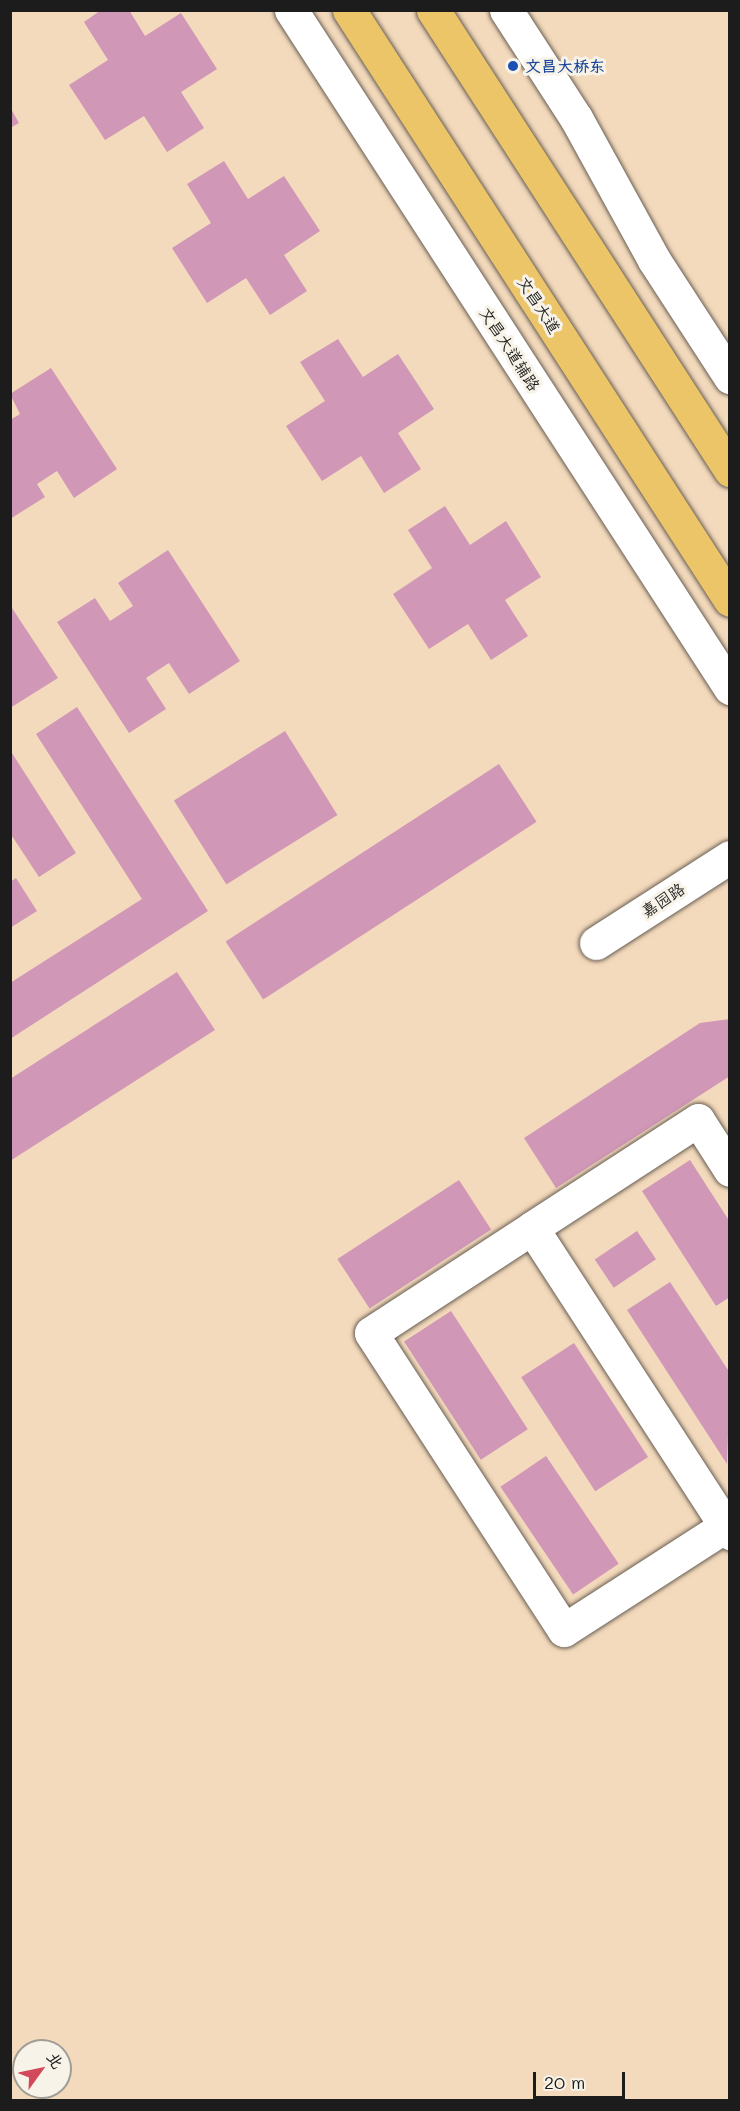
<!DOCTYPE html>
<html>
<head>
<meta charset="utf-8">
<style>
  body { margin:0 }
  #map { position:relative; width:740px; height:2111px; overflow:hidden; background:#f4dabc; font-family:Mali,"LXGW WenKai TC",sans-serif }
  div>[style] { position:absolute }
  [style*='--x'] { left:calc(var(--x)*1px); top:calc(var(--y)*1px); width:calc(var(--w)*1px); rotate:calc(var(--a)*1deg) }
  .building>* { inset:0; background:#d097b7; transform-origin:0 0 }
  .roads { filter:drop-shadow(0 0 2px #685e54) drop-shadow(0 0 2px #685e54) }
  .minor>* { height:33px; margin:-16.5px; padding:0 16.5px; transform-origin:16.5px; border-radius:16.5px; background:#fff }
  .major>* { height:33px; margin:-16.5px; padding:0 16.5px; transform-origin:16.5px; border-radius:16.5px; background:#edc569 }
  .dots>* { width:16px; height:16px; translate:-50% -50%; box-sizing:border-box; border:3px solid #f7f3e8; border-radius:50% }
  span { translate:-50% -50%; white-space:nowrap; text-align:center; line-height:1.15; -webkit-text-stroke:6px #f7f3e8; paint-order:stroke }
  .transit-label { font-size:16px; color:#164399; font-weight:700 }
  .left { translate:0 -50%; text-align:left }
  .street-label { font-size:16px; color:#1c1c1c }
  .frame { position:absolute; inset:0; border:12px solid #1c1c1c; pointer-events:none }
  .north { position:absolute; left:12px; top:2039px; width:60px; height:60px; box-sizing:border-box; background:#f7f3e8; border:2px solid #9f9d96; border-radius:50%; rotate:57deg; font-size:16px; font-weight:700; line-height:24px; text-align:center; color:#1c1c1c }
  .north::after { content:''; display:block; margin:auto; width:21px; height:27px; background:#d1495b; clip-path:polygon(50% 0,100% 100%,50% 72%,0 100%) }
  .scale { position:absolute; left:533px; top:2072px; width:92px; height:27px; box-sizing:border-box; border:3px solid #1c1c1c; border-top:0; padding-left:8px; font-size:18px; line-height:21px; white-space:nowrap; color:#1c1c1c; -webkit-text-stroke:4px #f7f3e8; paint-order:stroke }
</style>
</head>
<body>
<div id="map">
  <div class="building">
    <i style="clip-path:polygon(101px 10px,129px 10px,145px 36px,181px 13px,217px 69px,181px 92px,204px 128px,167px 152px,144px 116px,105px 140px,69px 85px,108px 60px,84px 22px)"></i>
    <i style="clip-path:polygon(10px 107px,19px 123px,10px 128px)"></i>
    <i style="clip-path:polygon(224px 161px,248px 199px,284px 176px,320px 231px,284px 255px,307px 291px,270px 315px,246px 278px,207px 303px,172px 248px,211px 223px,187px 184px)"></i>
    <i style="clip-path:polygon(338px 339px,363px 377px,398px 354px,434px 409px,398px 433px,421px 469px,384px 493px,361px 456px,322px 481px,286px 426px,325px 401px,300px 362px)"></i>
    <i style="clip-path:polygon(51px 368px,117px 469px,74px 498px,57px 471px,37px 484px,45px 497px,10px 519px,10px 420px,20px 414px,10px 394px)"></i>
    <i style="clip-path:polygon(445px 506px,470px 545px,506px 521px,541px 577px,505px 600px,528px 636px,491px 660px,468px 624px,429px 649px,393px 594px,432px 568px,408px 530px)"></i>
    <i style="clip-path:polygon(168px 550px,240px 661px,189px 694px,169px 663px,146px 678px,166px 709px,129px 733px,57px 622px,95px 598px,110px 621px,133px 606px,118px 583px)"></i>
    <i style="clip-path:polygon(10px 605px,58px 678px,10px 708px)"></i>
    <i style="clip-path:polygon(77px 707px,208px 911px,10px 1039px,10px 983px,142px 899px,36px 734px)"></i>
    <i style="left:285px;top:731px;width:99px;height:131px;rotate:58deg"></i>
    <i style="clip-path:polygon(10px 750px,76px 853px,39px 877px,10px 833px)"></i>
    <i style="left:499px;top:764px;width:69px;height:326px;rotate:57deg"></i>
    <i style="clip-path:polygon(16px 878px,37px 911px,10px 928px,10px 882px)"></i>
    <i style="clip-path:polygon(177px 972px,215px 1030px,10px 1161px,10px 1079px)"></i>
    <i style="clip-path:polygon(730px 1019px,730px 1076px,556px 1188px,524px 1138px,700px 1023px)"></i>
    <i style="clip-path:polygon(690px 1160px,730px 1222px,730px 1297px,716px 1306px,642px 1191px)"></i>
    <i style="left:459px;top:1180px;width:59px;height:145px;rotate:57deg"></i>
    <i style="left:637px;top:1231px;width:34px;height:51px;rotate:56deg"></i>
    <i style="clip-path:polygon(670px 1282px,730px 1373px,727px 1464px,627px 1310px)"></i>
    <i style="left:451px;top:1311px;width:141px;height:56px;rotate:57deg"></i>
    <i style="left:574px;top:1343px;width:136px;height:63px;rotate:57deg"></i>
    <i style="left:546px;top:1456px;width:130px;height:55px;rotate:56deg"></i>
  </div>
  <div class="roads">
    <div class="minor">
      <i style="--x:291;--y:10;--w:808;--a:57.08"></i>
      <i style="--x:506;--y:10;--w:129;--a:57.1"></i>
      <i style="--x:576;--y:118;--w:162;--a:61.2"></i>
      <i style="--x:654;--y:260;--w:140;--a:57"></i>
      <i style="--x:596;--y:943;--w:159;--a:-32.7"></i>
      <i style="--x:730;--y:1170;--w:59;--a:-122.6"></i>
      <i style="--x:698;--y:1120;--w:198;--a:147"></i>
      <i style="--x:532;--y:1228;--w:364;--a:57"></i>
      <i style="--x:532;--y:1228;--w:192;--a:146.9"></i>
      <i style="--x:371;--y:1333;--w:354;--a:57"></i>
      <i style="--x:564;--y:1630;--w:197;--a:-32.8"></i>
    </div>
    <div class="major">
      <i style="--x:349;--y:10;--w:702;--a:57.15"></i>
      <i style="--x:433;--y:10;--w:548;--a:57.15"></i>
    </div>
  </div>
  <div class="dots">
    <i style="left:513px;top:66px;background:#1a4fb4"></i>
  </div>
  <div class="transit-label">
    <span class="left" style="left:525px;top:66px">文昌大桥东</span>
  </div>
  <div class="street-label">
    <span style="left:539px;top:305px;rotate:57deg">文昌大道</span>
    <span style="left:510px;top:349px;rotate:57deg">文昌大道辅路</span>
    <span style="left:663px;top:900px;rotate:-33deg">嘉园路</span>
  </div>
  <div class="frame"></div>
  <div class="north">北</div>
  <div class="scale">20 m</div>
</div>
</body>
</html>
